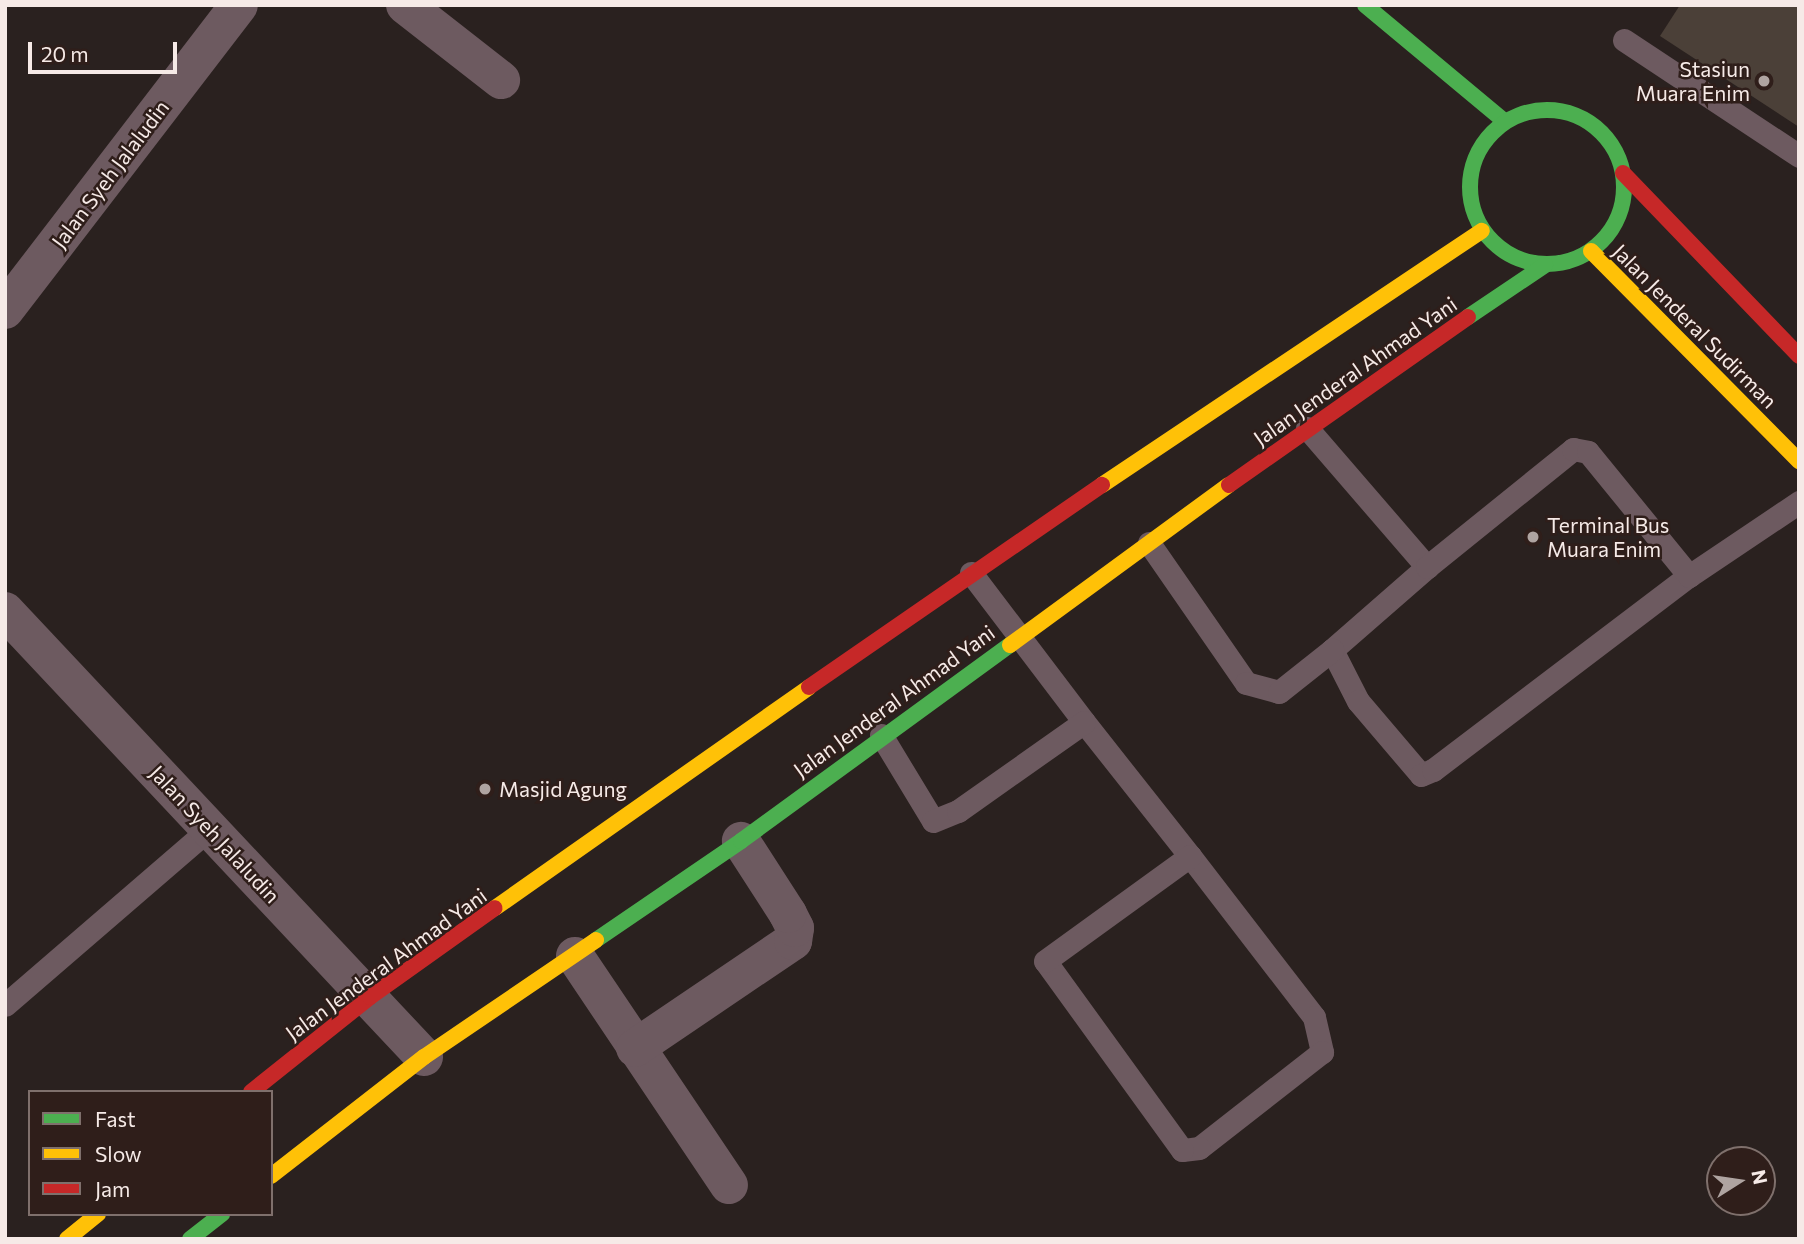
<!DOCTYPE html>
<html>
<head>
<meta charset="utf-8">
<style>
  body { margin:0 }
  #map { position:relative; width:1804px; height:1244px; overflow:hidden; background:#2a211f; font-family:Commissioner,sans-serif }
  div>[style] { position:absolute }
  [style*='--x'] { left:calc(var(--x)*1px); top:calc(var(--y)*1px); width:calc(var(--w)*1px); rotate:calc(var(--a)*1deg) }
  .building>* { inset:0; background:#4b4038 }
  .lane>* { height:23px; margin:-11.5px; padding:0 11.5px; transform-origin:11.5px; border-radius:11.5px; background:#6d5a60 }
  .street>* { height:38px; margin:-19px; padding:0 19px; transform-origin:19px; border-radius:19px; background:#6d5a60 }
  .fast>* { height:16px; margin:-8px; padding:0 8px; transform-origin:8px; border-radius:8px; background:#4caf50 }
  .fast>.ring { margin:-8px; padding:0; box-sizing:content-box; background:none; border:16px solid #4caf50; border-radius:50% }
  .slow>* { height:16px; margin:-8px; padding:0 8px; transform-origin:8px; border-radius:8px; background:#ffc107 }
  .jam>* { height:16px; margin:-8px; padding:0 8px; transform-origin:8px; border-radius:8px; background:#c62828 }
  .dots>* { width:19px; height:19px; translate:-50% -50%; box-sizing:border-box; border:4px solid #2f1e1a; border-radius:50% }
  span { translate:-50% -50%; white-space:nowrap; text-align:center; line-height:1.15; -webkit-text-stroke:5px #2f1e1a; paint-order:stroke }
  .poi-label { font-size:21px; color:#f6eae7 }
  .right { translate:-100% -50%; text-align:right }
  .left { translate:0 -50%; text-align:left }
  .street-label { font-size:21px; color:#f6eae7 }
  .frame { position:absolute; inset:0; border:7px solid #f6eae7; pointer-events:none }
  .legend { position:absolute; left:28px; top:1090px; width:245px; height:126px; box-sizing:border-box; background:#2f1e1a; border:2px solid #7f706c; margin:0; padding:9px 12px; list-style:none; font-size:21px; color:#f6eae7 }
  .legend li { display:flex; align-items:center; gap:14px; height:35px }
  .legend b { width:35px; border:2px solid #7f706c }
  .north { position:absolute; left:1706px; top:1146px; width:70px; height:70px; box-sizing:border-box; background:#2f1e1a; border:2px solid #7f706c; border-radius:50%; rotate:78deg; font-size:19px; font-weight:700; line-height:28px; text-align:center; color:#f6eae7 }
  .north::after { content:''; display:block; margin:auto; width:24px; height:32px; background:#afa4a1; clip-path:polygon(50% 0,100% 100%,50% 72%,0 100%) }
  .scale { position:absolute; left:28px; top:42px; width:149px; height:32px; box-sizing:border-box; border:4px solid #f6eae7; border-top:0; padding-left:9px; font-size:21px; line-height:24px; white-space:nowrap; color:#f6eae7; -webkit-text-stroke:5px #2f1e1a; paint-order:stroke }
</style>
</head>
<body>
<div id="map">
  <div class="building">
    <i style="clip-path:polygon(1680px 5px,1799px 5px,1799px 127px,1660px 36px)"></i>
  </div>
  <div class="lane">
    <i style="--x:1624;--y:40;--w:210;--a:33.5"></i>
    <i style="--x:1307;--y:428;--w:184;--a:49.2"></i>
    <i style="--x:1427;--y:567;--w:126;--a:138.9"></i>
    <i style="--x:1332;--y:650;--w:57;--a:63"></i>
    <i style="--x:1358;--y:701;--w:97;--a:49.6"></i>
    <i style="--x:1421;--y:775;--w:13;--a:-23"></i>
    <i style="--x:1433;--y:770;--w:321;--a:-37.2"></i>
    <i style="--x:1689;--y:576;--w:133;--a:-33.9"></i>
    <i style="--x:1149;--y:543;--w:170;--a:55.3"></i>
    <i style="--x:1246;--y:683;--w:34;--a:15"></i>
    <i style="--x:1279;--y:692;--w:68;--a:-38.4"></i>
    <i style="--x:1427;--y:567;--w:188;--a:-38.9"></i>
    <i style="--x:1573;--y:449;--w:15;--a:11"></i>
    <i style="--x:1588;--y:452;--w:160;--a:50.8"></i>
    <i style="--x:971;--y:573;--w:187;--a:52.8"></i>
    <i style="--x:1084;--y:722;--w:171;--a:51.7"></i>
    <i style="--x:1190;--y:856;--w:203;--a:52.4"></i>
    <i style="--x:1314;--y:1017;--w:36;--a:77"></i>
    <i style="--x:1322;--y:1052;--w:156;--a:142"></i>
    <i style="--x:1199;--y:1148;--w:17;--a:173"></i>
    <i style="--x:1182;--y:1150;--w:233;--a:-125.9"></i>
    <i style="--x:1045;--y:961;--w:179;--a:-35.9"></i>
    <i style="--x:881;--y:735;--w:100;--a:58.8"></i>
    <i style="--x:933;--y:821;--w:27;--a:-22"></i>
    <i style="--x:958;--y:811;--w:154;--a:-35.2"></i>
    <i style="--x:5;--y:1005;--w:271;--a:-40.8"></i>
  </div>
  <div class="street">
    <i style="--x:405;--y:5;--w:122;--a:38"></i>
    <i style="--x:5;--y:310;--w:384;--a:-52.5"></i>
    <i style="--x:5;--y:611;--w:612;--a:46.79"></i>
    <i style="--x:575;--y:956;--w:276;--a:56.1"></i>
    <i style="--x:635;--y:1048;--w:191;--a:-34.1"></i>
    <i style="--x:793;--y:941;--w:13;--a:-81"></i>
    <i style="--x:795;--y:928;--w:16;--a:-117"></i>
    <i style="--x:788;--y:914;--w:87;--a:-122.8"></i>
  </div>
  <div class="fast">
    <i style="--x:1365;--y:5;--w:181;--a:39.8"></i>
    <i class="ring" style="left:1470px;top:110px;width:138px;height:138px"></i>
    <i style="--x:1468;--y:317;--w:93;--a:-34"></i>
    <i style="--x:596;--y:940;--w:176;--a:-34.3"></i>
    <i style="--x:741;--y:841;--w:333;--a:-36.1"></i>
    <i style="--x:190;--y:1239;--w:41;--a:-38"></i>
  </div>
  <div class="slow">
    <i style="--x:1591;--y:251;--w:296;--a:45.3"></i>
    <i style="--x:1102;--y:485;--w:457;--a:-33.8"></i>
    <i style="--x:1010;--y:645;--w:271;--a:-36.2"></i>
    <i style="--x:495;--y:908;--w:384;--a:-35.1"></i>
    <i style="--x:271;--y:1176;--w:194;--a:-37.9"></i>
    <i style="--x:424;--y:1057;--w:208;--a:-34.2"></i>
    <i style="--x:67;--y:1239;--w:40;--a:-39"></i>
  </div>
  <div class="jam">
    <i style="--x:1623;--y:173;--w:254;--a:46.1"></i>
    <i style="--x:1229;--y:485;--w:292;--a:-35.1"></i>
    <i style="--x:809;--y:687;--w:356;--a:-34.6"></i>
    <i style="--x:251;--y:1092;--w:152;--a:-38.6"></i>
    <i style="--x:370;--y:997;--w:153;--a:-35.5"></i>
  </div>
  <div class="dots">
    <i style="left:1764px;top:81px;background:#afa4a1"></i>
    <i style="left:1533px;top:537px;background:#afa4a1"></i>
    <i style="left:485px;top:789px;background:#afa4a1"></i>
  </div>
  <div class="poi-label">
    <span class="right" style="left:1750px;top:81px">Stasiun<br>Muara Enim</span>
    <span class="left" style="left:1547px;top:537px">Terminal Bus<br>Muara Enim</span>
    <span class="left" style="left:499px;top:789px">Masjid Agung</span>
  </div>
  <div class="street-label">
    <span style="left:110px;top:174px;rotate:-53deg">Jalan Syeh Jalaludin</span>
    <span style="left:1695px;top:326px;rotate:45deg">Jalan Jenderal Sudirman</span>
    <span style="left:1355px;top:371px;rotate:-35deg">Jalan Jenderal Ahmad Yani</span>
    <span style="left:894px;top:701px;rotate:-36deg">Jalan Jenderal Ahmad Yani</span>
    <span style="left:215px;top:834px;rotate:47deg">Jalan Syeh Jalaludin</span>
    <span style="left:386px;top:964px;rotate:-36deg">Jalan Jenderal Ahmad Yani</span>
  </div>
  <div class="frame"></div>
  <ul class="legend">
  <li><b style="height:9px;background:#4caf50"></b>Fast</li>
  <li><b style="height:9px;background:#ffc107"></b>Slow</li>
  <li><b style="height:9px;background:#c62828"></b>Jam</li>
  </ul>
  <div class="north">N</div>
  <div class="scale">20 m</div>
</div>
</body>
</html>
